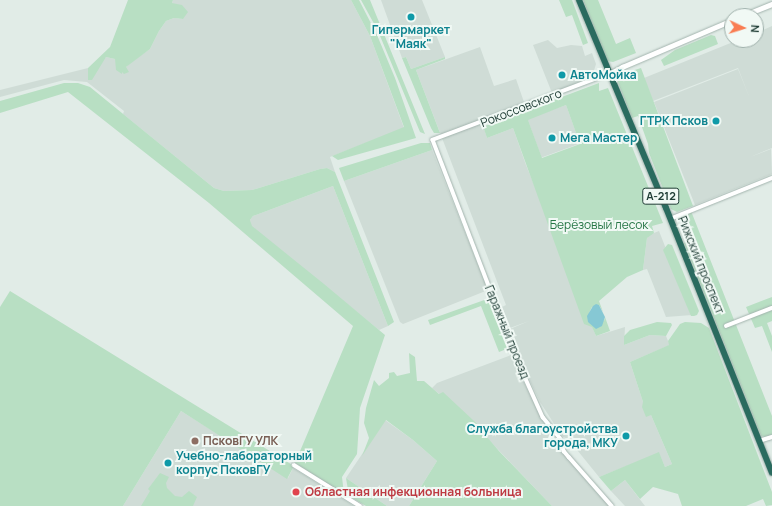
<!DOCTYPE html>
<html>
<head>
<meta charset="utf-8">
<style>
  body { margin:0 }
  #map { position:relative; width:772px; height:506px; overflow:hidden; background:#e1ece7; font-family:Manrope,sans-serif }
  div>[style] { position:absolute }
  [style*='--x'] { left:calc(var(--x)*1px); top:calc(var(--y)*1px); width:calc(var(--w)*1px); rotate:calc(var(--a)*1deg) }
  .built>* { inset:0; background:#cfdcd6; transform-origin:0 0 }
  .green>* { inset:0; background:#b8dfc3 }
  .water>* { inset:0; background:#86c8d4 }
  .roads { filter:drop-shadow(0 0 1px #a3b4ae) drop-shadow(0 0 1px #a3b4ae) }
  .street>* { height:3.5px; margin:-1.75px; padding:0 1.75px; transform-origin:1.75px; border-radius:1.75px; background:#fff }
  .secondary>* { height:4.5px; margin:-2.25px; padding:0 2.25px; transform-origin:2.25px; border-radius:2.25px; background:#fff }
  .highway>* { height:6px; margin:-3px; padding:0 3px; transform-origin:3px; border-radius:3px; background:#2a6b5f }
  .dots>* { width:11px; height:11px; translate:-50% -50%; box-sizing:border-box; border:2px solid #f1f9f5; border-radius:50% }
  span { translate:-50% -50%; white-space:nowrap; text-align:center; line-height:1.15; -webkit-text-stroke:4px #f1f9f5; paint-order:stroke }
  .shield-label span { padding:1px 3px; background:#f1f9f5; border:1px solid; border-radius:3px; -webkit-text-stroke-width:0 }
  .shield-label { font-size:11px; color:#203e36; font-weight:700 }
  .culture-label { font-size:12px; color:#0d838f; font-weight:700 }
  .left { translate:0 -50%; text-align:left }
  .right { translate:-100% -50%; text-align:right }
  .street-label { font-size:12px; color:#203e36 }
  .park-label { font-size:12px; color:#287747 }
  .education-label { font-size:12px; color:#785e54; font-weight:700 }
  .health-label { font-size:12px; color:#be3a42; font-weight:700 }
  .north { position:absolute; left:724px; top:8px; width:40px; height:40px; box-sizing:border-box; background:#f1f9f5; border:1px solid #9daea9; border-radius:50%; rotate:94deg; font-size:11px; font-weight:700; line-height:16px; text-align:center; color:#203e36 }
  .north::after { content:''; display:block; margin:auto; width:14px; height:18px; background:#f97c52; clip-path:polygon(50% 0,100% 100%,50% 72%,0 100%) }
</style>
</head>
<body>
<div id="map">
  <div class="built">
    <i style="clip-path:polygon(173px 0,351px 0,370px 36px,404px 128px,330px 157px,335px 172px,327px 168px,320px 169px,252px 190px,224px 191px,214px 188px,123px 114px,124px 111px,87px 82px,64px 80px,0 97px,0 90px,88px 68px,88px 80px,106px 57px,115px 59px,122px 71px,131px 62px,150px 49px,159px 31px,166px 21px,174px 18px,183px 19px,172px 3px)"></i>
    <i style="clip-path:polygon(381px 0,422px 0,445px 57px,411px 69px,406px 57px,402px 58px)"></i>
    <i style="clip-path:polygon(772px 26px,772px 148px,750px 157px,771px 149px,772px 174px,695px 205px,654px 102px,738px 69px,750px 99px,738px 68px,653px 101px,644px 78px,738px 40px,756px 40px,756px 33px)"></i>
    <i style="clip-path:polygon(548px 40px,557px 48px,571px 45px,582px 46px,585px 56px,592px 53px,596px 64px,592px 77px,552px 93px,533px 45px)"></i>
    <i style="clip-path:polygon(480px 47px,494px 86px,516px 79px,525px 105px,482px 122px,487px 138px,513px 128px,526px 165px,596px 336px,625px 327px,624px 345px,650px 335px,666px 336px,668px 341px,670px 345px,630px 362px,643px 402px,651px 415px,672px 464px,665px 467px,659px 453px,599px 477px,569px 440px,562px 436px,540px 402px,520px 360px,510px 329px,529px 321px,510px 328px,502px 307px,506px 305px,416px 70px)"></i>
    <i style="left:566px;top:105px;width:41px;height:41px;rotate:70deg"></i>
    <i style="clip-path:polygon(432px 150px,488px 290px,403px 324px,400px 322px,344px 181px)"></i>
    <i style="clip-path:polygon(333px 186px,388px 326px,379px 330px,251px 226px,250px 220px,253px 216px)"></i>
    <i style="clip-path:polygon(659px 231px,692px 315px,666px 317px,647px 269px,643px 270px,647px 238px,649px 235px)"></i>
    <i style="clip-path:polygon(511px 355px,539px 414px,563px 452px,610px 506px,552px 506px,486px 437px,488px 434px,432px 388px,437px 383px)"></i>
    <i style="clip-path:polygon(181px 411px,288px 478px,293px 468px,354px 506px,123px 506px)"></i>
    <i style="clip-path:polygon(385px 420px,413px 440px,437px 461px,409px 506px,387px 506px,346px 478px)"></i>
    <i style="clip-path:polygon(625px 480px,645px 506px,625px 506px,611px 491px)"></i>
  </div>
  <div class="green">
    <i style="clip-path:polygon(128px 0,173px 0,172px 3px,182px 5px,188px 12px,183px 19px,174px 18px,166px 21px,159px 31px,150px 49px,126px 67px,129px 72px,124px 74px,122px 72px,122px 74px,116px 70px,115px 59px,106px 57px,92px 80px,88px 80px,88px 68px,110px 47px)"></i>
    <i style="clip-path:polygon(351px 0,359px 0,377px 35px,395px 78px,416px 138px,338px 160px,332px 156px,404px 127px,370px 36px)"></i>
    <i style="clip-path:polygon(361px 0,370px 0,425px 134px,420px 132px,378px 31px)"></i>
    <i style="clip-path:polygon(559px 0,572px 0,588px 43px,583px 45px,572px 15px,566px 17px)"></i>
    <i style="clip-path:polygon(583px 0,598px 0,616px 44px,630px 38px,636px 53px,613px 62px,607px 61px)"></i>
    <i style="clip-path:polygon(711px 35px,715px 36px,718px 44px,664px 66px,661px 60px,675px 50px)"></i>
    <i style="clip-path:polygon(406px 57px,411px 69px,445px 57px,445px 59px,416px 70px,440px 133px,434px 133px,431px 128px,402px 58px)"></i>
    <i style="clip-path:polygon(641px 68px,693px 206px,677px 212px,671px 209px,649px 153px,648px 144px,638px 116px,632px 118px,619px 85px,617px 78px,619px 75px)"></i>
    <i style="clip-path:polygon(64px 83px,78px 83px,90px 87px,214px 188px,224px 191px,252px 190px,320px 169px,327px 168px,335px 172px,394px 322px,388px 326px,333px 186px,253px 216px,250px 220px,252px 226px,324px 284px,385px 335px,360px 408px,357px 454px,342px 477px,344px 494px,295px 463px,353px 326px,209px 203px,68px 92px,0 113px,0 101px)"></i>
    <i style="clip-path:polygon(evenodd,599px 83px,599px 91px,608px 88px,663px 223px,652px 226px,654px 233px,647px 238px,643px 270px,627px 277px,599px 301px,603px 312px,599px 305px,592px 307px,589px 313px,604px 321px,605px 317px,610px 331px,596px 336px,592px 327px,584px 324px,513px 128px,487px 138px,484px 129px,485px 126px,599px 83px,566px 105px,580px 144px,542px 158px,528px 120px,566px 105px)"></i>
    <i style="clip-path:polygon(421px 143px,430px 143px,432px 150px,344px 181px,339px 168px)"></i>
    <i style="clip-path:polygon(691px 211px,772px 416px,772px 435px,766px 437px,761px 436px,684px 243px,689px 240px,679px 216px)"></i>
    <i style="clip-path:polygon(668px 244px,672px 245px,699px 311px,697px 315px,694px 316px,691px 316px,663px 250px)"></i>
    <i style="clip-path:polygon(10px 291px,294px 466px,287px 479px,181px 411px,123px 506px,0 506px,0 307px)"></i>
    <i style="clip-path:polygon(772px 297px,772px 321px,767px 323px,772px 336px,772px 352px,762px 326px,755px 328px,746px 307px)"></i>
    <i style="clip-path:polygon(490px 298px,509px 348px,499px 352px,481px 306px,430px 325px,428px 320px)"></i>
    <i style="clip-path:polygon(657px 322px,671px 323px,672px 325px,666px 336px,650px 335px,624px 345px,624px 336px,630px 330px)"></i>
    <i style="clip-path:polygon(685px 322px,701px 323px,709px 328px,772px 492px,772px 505px,766px 506px,763px 499px,746px 506px,682px 506px,678px 494px,653px 487px,640px 499px,625px 480px,611px 491px,599px 477px,659px 452px,665px 467px,672px 464px,651px 415px,646px 417px,642px 407px,643px 402px,630px 362px,669px 345px,668px 341px,680px 324px)"></i>
    <i style="clip-path:polygon(409px 353px,415px 357px,417px 381px,424px 381px,439px 394px,443px 392px,488px 434px,487px 437px,499px 451px,552px 506px,409px 506px,437px 461px,413px 440px,386px 420px,362px 456px,369px 438px,364px 423px,366px 408px,374px 380px,379px 386px,389px 378px,389px 373px,394px 372px,397px 376px,410px 373px)"></i>
    <i style="clip-path:polygon(160px 473px,169px 477px,166px 483px,167px 488px,175px 496px,182px 497px,189px 491px,197px 497px,193px 506px,141px 506px,150px 491px,148px 489px)"></i>
    <i style="clip-path:polygon(346px 478px,387px 506px,366px 506px,349px 496px)"></i>
  </div>
  <div class="water">
    <i style="clip-path:polygon(596px 304px,599px 305px,605px 317px,602px 326px,596px 329px,588px 322px,587px 316px,593px 306px)"></i>
  </div>
  <div class="roads">
    <div class="street">
      <i style="--x:609;--y:74;--w:188;--a:159.4"></i>
      <i style="--x:433;--y:140;--w:235;--a:69"></i>
      <i style="--x:517;--y:359;--w:64;--a:65.9"></i>
      <i style="--x:543;--y:417;--w:27;--a:51"></i>
      <i style="--x:560;--y:438;--w:14;--a:73"></i>
      <i style="--x:564;--y:451;--w:8;--a:50"></i>
      <i style="--x:569;--y:457;--w:65;--a:48.7"></i>
      <i style="--x:670;--y:219;--w:110;--a:-21.9"></i>
      <i style="--x:726;--y:326;--w:49;--a:-21.4"></i>
      <i style="--x:759;--y:441;--w:14;--a:-17"></i>
      <i style="--x:294;--y:465;--w:78;--a:31.8"></i>
    </div>
    <div class="secondary">
      <i style="--x:742;--y:16;--w:32;--a:-22"></i>
      <i style="--x:609;--y:74;--w:15;--a:-28"></i>
      <i style="--x:622;--y:67;--w:120;--a:-23.1"></i>
    </div>
    <div class="highway">
      <i style="--x:579;--y:0;--w:225;--a:67.3"></i>
      <i style="--x:666;--y:208;--w:285;--a:68.2"></i>
    </div>
  </div>
  <div class="dots">
    <i style="left:411px;top:17px;background:#0f9aa8"></i>
    <i style="left:562px;top:75px;background:#0f9aa8"></i>
    <i style="left:716px;top:121px;background:#0f9aa8"></i>
    <i style="left:552px;top:138px;background:#0f9aa8"></i>
    <i style="left:626px;top:436px;background:#0f9aa8"></i>
    <i style="left:195px;top:441px;background:#8d6e63"></i>
    <i style="left:168px;top:463px;background:#0f9aa8"></i>
    <i style="left:296px;top:492px;background:#e0444e"></i>
  </div>
  <div class="shield-label">
    <span style="left:661px;top:196px">А-212</span>
  </div>
  <div class="culture-label">
    <span style="left:411px;top:37px">Гипермаркет<br>"Маяк"</span>
    <span class="left" style="left:570px;top:75px">АвтоМойка</span>
    <span class="right" style="left:708px;top:121px">ГТРК Псков</span>
    <span class="left" style="left:560px;top:138px">Мега Мастер</span>
    <span class="right" style="left:618px;top:436px">Служба благоустройства<br>города, МКУ</span>
    <span class="left" style="left:176px;top:463px">Учебно-лабораторный<br>корпус ПсковГУ</span>
  </div>
  <div class="street-label">
    <span style="left:521px;top:108px;rotate:-21deg">Рокоссовского</span>
    <span style="left:701px;top:265px;rotate:68deg">Рижский проспект</span>
    <span style="left:507px;top:332px;rotate:68deg">Гаражный проезд</span>
  </div>
  <div class="park-label">
    <span style="left:599px;top:225px">Берёзовый лесок</span>
  </div>
  <div class="education-label">
    <span class="left" style="left:203px;top:441px">ПсковГУ УЛК</span>
  </div>
  <div class="health-label">
    <span class="left" style="left:305px;top:492px">Областная инфекционная больница</span>
  </div>
  <div class="north">N</div>
</div>
</body>
</html>
